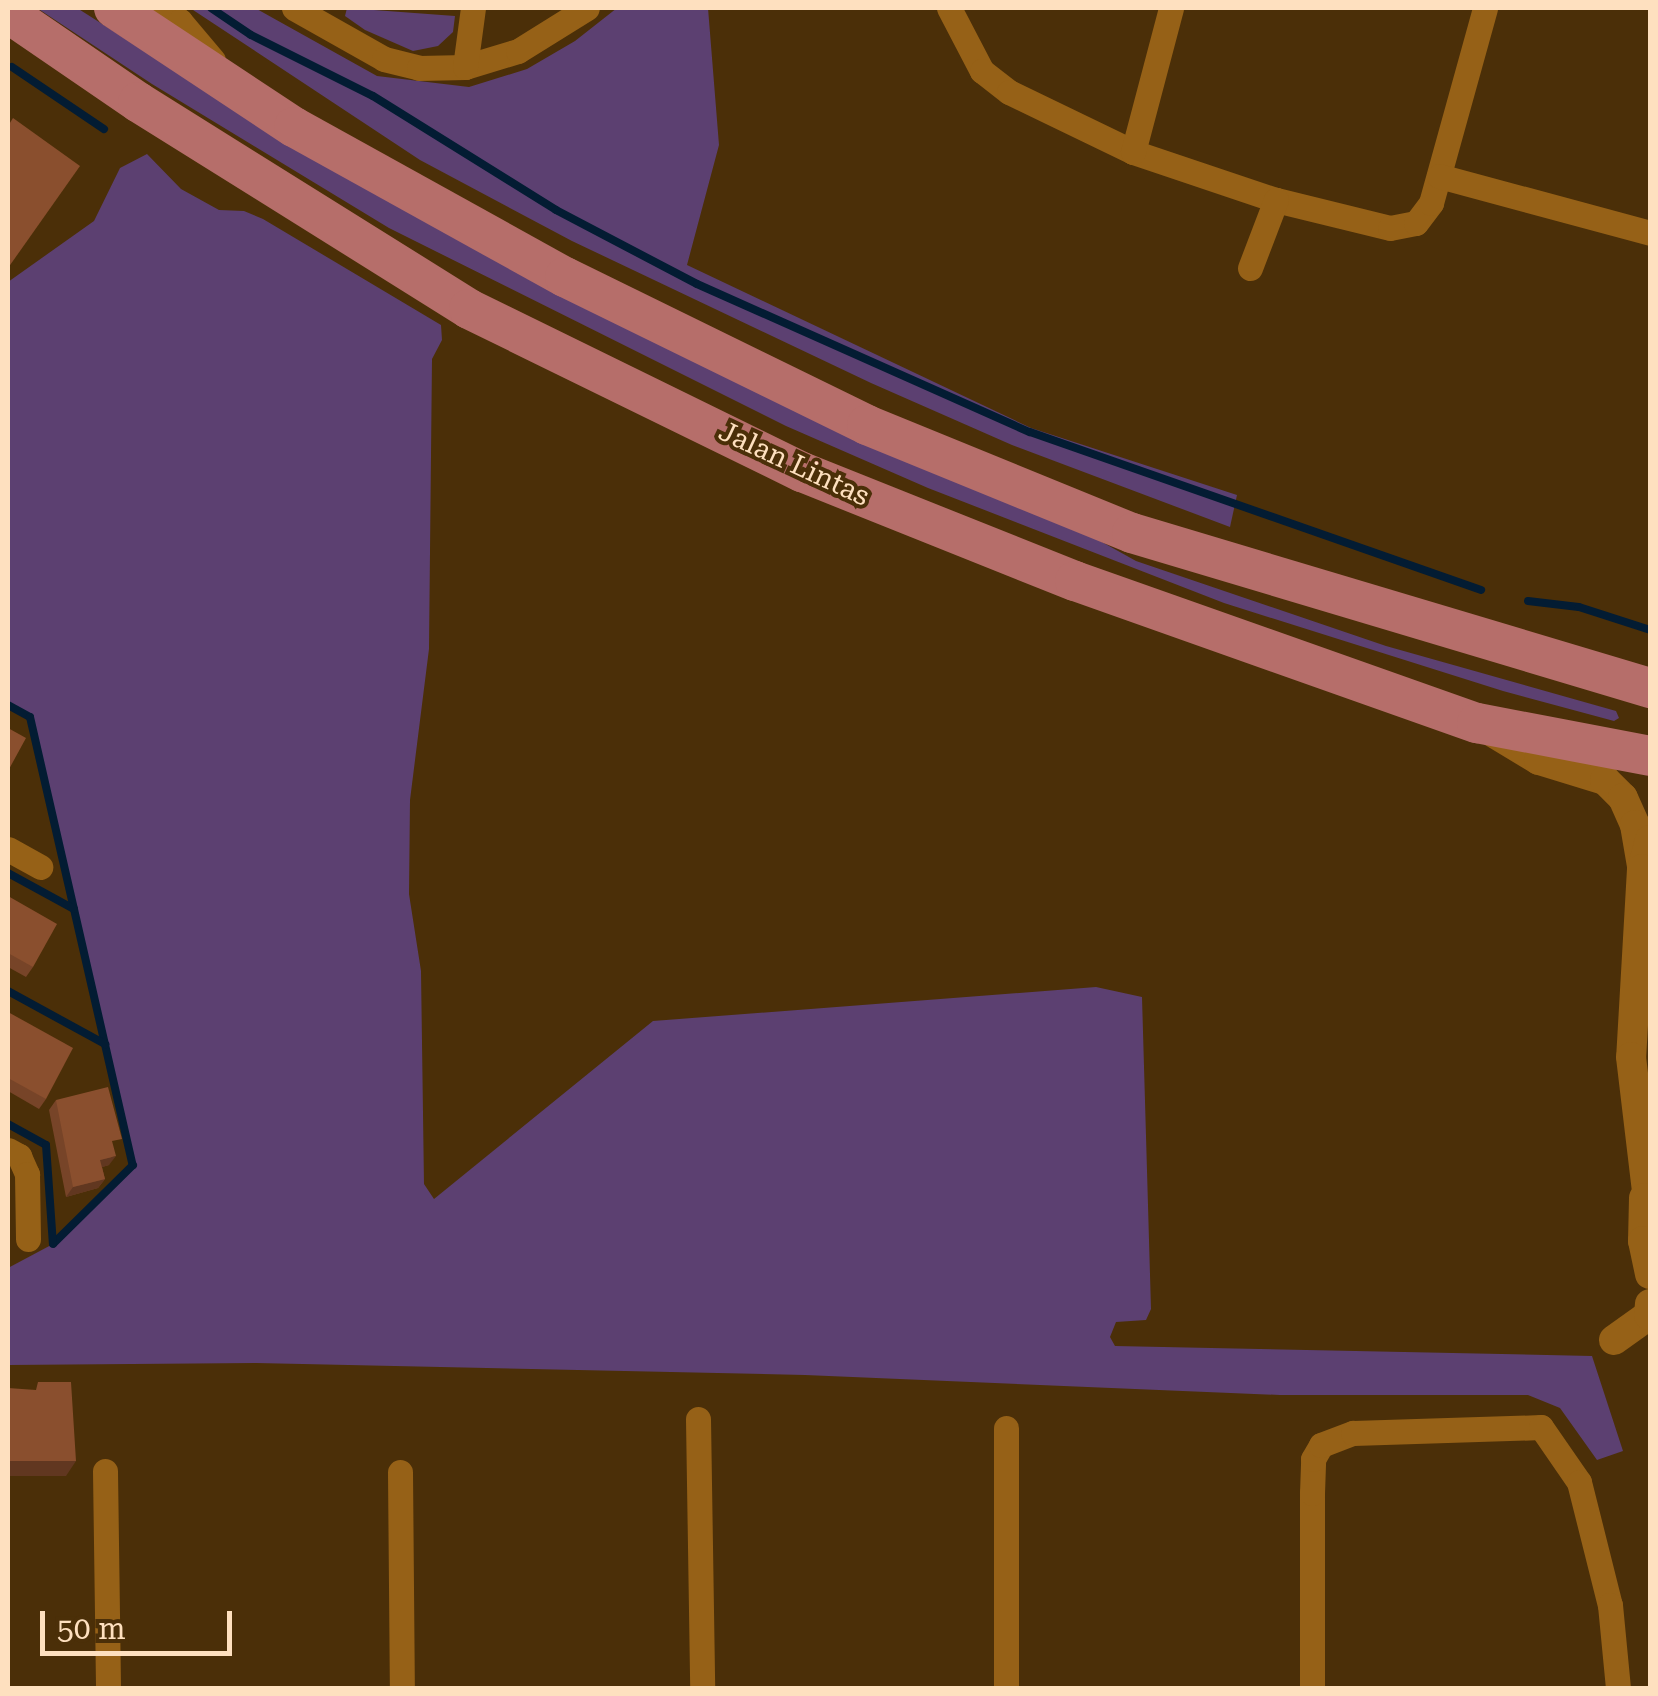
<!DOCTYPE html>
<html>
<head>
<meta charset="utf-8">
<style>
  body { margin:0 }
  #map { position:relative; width:1658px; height:1696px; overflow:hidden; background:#4b2f08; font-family:"Roboto Serif",serif }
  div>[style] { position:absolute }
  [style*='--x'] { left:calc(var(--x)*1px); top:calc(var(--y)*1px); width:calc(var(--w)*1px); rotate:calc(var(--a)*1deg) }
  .green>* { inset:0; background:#5c4071 }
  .stream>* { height:8px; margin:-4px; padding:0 4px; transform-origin:4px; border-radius:4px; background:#031c33 }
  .minor>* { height:25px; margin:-12.5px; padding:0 12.5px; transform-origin:12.5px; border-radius:12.5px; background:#966117 }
  .tertiary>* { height:30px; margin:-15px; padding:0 15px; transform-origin:15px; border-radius:15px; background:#966117 }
  .trunk>* { height:40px; margin:-20px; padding:0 20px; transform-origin:20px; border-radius:20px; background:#b66e6a }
  .wall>* { inset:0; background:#774428 }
  .shaded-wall>* { inset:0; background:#613720 }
  .building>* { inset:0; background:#8a4f2e }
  span { translate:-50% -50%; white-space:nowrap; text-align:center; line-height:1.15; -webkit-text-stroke:8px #4b2f08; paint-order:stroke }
  .street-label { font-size:28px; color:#fee0bf }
  .frame { position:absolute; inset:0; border:10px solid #fee0bf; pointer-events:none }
  .scale { position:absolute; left:40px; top:1611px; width:192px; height:45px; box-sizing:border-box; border:5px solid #fee0bf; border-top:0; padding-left:12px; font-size:30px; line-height:35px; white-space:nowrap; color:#fee0bf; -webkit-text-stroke:8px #4b2f08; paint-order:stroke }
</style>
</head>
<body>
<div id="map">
  <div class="green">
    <i style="clip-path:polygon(37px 8px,77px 8px,304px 152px,1057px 517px,1136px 561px,1386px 646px,1616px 711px,1619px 718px,1614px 721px,1503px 691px,1224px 603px,928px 488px,786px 426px,389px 228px,152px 84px)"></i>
    <i style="clip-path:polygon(190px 8px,255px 8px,377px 76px,469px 87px,527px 69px,575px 41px,617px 8px,708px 8px,719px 145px,687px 265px,1031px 428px,1237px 495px,1230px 527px,1012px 445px,871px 383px,572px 241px,420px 160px)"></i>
    <i style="clip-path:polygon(347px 8px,455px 16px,453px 32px,438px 46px,413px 51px,365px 30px,345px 16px)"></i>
    <i style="clip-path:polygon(147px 154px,181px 189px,219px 210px,244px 211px,263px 219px,441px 325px,442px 340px,432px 359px,429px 649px,410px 800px,409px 894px,421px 971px,424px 1184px,434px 1199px,653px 1021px,1096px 987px,1142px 997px,1151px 1309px,1146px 1320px,1116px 1322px,1110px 1337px,1115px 1346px,1592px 1356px,1623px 1451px,1597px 1460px,1560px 1408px,1528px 1395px,1280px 1395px,805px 1375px,256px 1363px,8px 1365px,8px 1268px,53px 1244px,133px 1165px,30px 717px,8px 705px,8px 282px,94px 221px,120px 168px)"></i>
  </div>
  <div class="stream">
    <i style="--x:211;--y:8;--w:48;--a:34"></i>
    <i style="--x:251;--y:35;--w:136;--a:26.6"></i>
    <i style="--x:373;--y:96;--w:216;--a:31.9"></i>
    <i style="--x:556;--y:210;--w:159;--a:27.7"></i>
    <i style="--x:697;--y:284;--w:364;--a:24"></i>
    <i style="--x:1030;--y:432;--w:478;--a:19.3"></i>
    <i style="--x:12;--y:67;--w:111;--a:34"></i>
    <i style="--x:1528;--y:601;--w:51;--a:6.7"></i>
    <i style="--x:1579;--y:607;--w:75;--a:17.9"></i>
    <i style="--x:8;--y:705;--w:25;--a:29"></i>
    <i style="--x:30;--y:717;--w:460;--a:77.1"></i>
    <i style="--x:133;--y:1165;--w:112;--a:135.4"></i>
    <i style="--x:8;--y:873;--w:75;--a:28.6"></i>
    <i style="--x:8;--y:991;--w:111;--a:28.7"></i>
    <i style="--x:8;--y:1124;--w:43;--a:28.9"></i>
    <i style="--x:46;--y:1145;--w:99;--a:86"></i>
  </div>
  <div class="minor">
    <i style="--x:160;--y:8;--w:24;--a:33"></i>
    <i style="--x:180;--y:21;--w:51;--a:49.8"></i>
    <i style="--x:294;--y:8;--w:103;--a:29.5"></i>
    <i style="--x:384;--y:59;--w:36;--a:14"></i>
    <i style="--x:419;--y:68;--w:46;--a:-1.2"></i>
    <i style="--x:465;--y:67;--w:55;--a:-16.8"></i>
    <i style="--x:518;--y:51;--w:81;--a:-31.9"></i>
    <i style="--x:949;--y:8;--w:71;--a:62.4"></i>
    <i style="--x:982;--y:71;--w:34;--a:38"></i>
    <i style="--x:1009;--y:92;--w:138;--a:25.8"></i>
    <i style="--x:1133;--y:152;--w:151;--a:18.6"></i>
    <i style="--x:1276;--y:200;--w:117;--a:13.8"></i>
    <i style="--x:1390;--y:228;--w:26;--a:-11"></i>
    <i style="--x:1416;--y:223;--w:25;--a:-53"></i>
    <i style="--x:1431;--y:203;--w:202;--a:-74.5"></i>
    <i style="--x:465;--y:67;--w:60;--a:-82.3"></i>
    <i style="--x:1133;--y:152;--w:149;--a:-75.2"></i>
    <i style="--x:1439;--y:176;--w:219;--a:15.1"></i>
    <i style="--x:1250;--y:268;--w:73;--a:-69.1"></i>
    <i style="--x:8;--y:849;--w:37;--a:29"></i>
    <i style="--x:8;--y:1150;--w:13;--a:29"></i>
    <i style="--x:19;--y:1156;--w:20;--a:66"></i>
    <i style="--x:27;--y:1174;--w:65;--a:89.1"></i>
    <i style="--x:698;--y:1419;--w:269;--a:89.1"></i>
    <i style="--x:105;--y:1471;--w:217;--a:89.2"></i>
    <i style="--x:400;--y:1472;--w:216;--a:89.5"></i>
    <i style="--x:1006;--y:1688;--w:260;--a:-90"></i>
    <i style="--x:1312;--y:1688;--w:195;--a:-90"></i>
    <i style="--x:1312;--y:1493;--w:34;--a:-88"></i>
    <i style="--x:1313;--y:1459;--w:16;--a:-60"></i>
    <i style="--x:1321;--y:1445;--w:34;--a:-21"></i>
    <i style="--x:1353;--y:1433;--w:188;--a:-1.8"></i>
    <i style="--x:1541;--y:1427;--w:67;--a:55.4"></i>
    <i style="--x:1579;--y:1482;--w:127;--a:75.9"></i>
    <i style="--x:1610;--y:1605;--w:83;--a:84.5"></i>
  </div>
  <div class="tertiary">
    <i style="--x:1494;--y:733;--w:52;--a:31"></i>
    <i style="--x:1539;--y:760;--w:69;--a:16.9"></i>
    <i style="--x:1605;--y:780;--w:25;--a:45"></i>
    <i style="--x:1623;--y:798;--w:30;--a:66"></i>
    <i style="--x:1635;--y:825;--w:42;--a:80.3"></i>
    <i style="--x:1650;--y:840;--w:30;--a:105"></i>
    <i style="--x:1642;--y:869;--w:188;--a:93.3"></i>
    <i style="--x:1631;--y:1057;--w:161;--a:83.2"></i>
    <i style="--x:1644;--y:1198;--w:43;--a:91.3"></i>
    <i style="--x:1643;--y:1241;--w:34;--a:78"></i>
    <i style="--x:1614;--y:1340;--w:43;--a:-35.5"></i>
    <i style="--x:1649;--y:1315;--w:11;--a:-85"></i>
  </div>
  <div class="trunk">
    <i style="--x:114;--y:8;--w:216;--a:33.5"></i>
    <i style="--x:294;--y:127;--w:310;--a:29"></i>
    <i style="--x:565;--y:277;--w:336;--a:26.1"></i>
    <i style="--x:867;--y:425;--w:286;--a:22.2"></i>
    <i style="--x:1132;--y:533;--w:541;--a:16.66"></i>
    <i style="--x:8;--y:13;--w:158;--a:34.4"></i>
    <i style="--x:138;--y:102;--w:390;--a:32"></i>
    <i style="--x:469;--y:309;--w:371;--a:26.1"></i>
    <i style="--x:802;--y:472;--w:294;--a:21.8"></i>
    <i style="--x:1075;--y:581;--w:426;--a:19.5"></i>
    <i style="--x:1477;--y:723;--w:176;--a:10.8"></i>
  </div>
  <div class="wall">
    <i style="clip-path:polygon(8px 896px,33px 967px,26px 977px,8px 967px)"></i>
    <i style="clip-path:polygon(8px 1012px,46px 1099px,39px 1109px,8px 1091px)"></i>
    <i style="clip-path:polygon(56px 1100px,114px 1149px,109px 1165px,102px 1167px,105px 1179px,98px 1188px,66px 1197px,49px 1110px)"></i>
  </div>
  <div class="shaded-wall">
    <i style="clip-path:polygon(116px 1156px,109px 1165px,93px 1170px,100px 1160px)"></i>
    <i style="clip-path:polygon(105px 1179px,98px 1188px,66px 1197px,73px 1187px)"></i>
    <i style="clip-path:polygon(8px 1461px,76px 1461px,66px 1476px,8px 1476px)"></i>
  </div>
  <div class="building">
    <i style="clip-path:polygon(13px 118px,80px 166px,8px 268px,8px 126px)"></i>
    <i style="clip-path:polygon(8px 728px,26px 738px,8px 771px)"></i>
    <i style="clip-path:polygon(8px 896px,57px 924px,33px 967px,8px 953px)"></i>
    <i style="clip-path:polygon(8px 1012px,73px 1048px,46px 1099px,8px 1078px)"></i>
    <i style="clip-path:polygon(108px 1087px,122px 1139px,112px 1141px,116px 1156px,100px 1160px,105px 1179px,73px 1187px,56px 1100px)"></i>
    <i style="clip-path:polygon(38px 1382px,71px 1382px,76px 1461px,8px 1461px,8px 1388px,36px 1390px)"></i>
  </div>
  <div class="street-label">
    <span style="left:794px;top:464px;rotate:25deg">Jalan Lintas</span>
  </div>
  <div class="frame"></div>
  <div class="scale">50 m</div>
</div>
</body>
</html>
